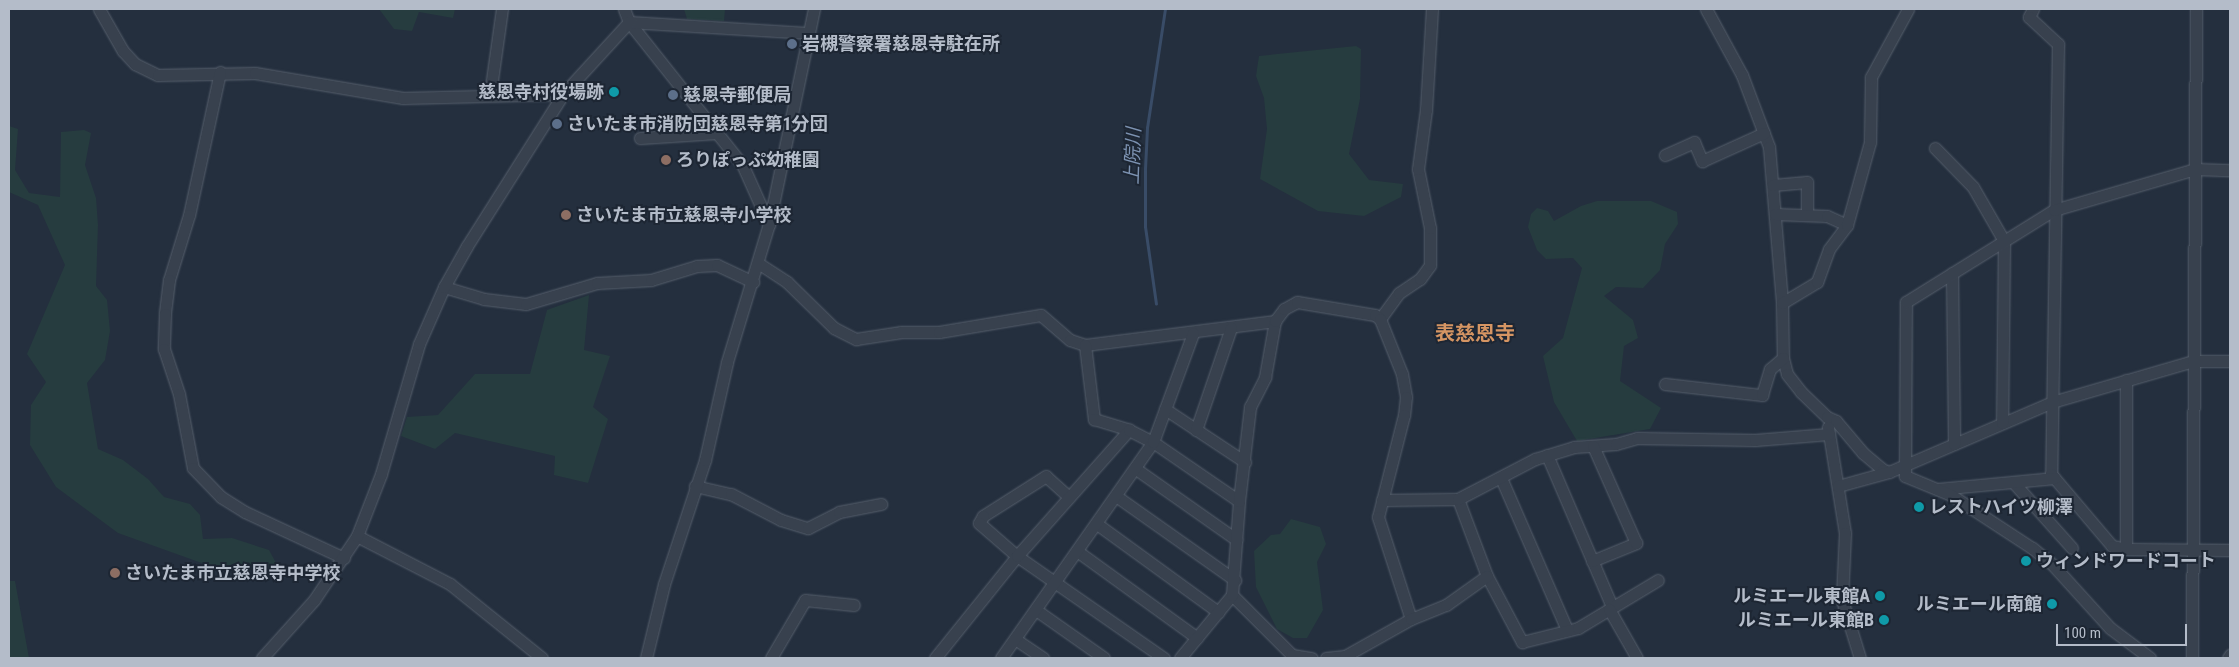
<!DOCTYPE html>
<html>
<head>
<meta charset="utf-8">
<style>
  body { margin:0 }
  #map { position:relative; width:2239px; height:667px; overflow:hidden; background:#242f3e; font-family:"Roboto Condensed","Noto Sans JP",sans-serif }
  div>[style] { position:absolute }
  [style*='--x'] { left:calc(var(--x)*1px); top:calc(var(--y)*1px); width:calc(var(--w)*1px); rotate:calc(var(--a)*1deg) }
  .green>* { inset:0; background:#263c3f }
  .stream>* { height:2.5px; margin:-1.25px; padding:0 1.25px; transform-origin:1.25px; border-radius:1.25px; background:#394c67 }
  .roads { filter:drop-shadow(0 0 1px #565f6c) drop-shadow(0 0 1px #565f6c) }
  .minor>* { height:11px; margin:-5.5px; padding:0 5.5px; transform-origin:5.5px; border-radius:5.5px; background:#38414e }
  .dots>* { width:14px; height:14px; translate:-50% -50%; box-sizing:border-box; border:2px solid #1d2633; border-radius:50% }
  span { translate:-50% -50%; white-space:nowrap; text-align:center; line-height:1.15; -webkit-text-stroke:4px #1d2633; paint-order:stroke }
  .poi-label { font-size:18px; color:#b4bcc9; font-weight:700 }
  .left { translate:0 -50%; text-align:left }
  .right { translate:-100% -50%; text-align:right }
  .water-label { font-size:19px; color:#7c92b1; font-style:italic }
  .quarter-label { font-size:20px; color:#d59563; font-weight:700 }
  .frame { position:absolute; inset:0; border:10px solid #b4bcc9; pointer-events:none }
  .scale { position:absolute; left:2056px; top:624px; width:131px; height:22px; box-sizing:border-box; border:2px solid #b4bcc9; border-top:0; padding-left:6px; font-size:15px; line-height:18px; white-space:nowrap; color:#b4bcc9; -webkit-text-stroke:4px #1d2633; paint-order:stroke }
</style>
</head>
<body>
<div id="map">
  <div class="green">
    <i style="clip-path:polygon(379px 9px,455px 9px,453px 18px,419px 12px,412px 31px,394px 29px)"></i>
    <i style="clip-path:polygon(684px 9px,725px 9px,724px 21px,687px 19px)"></i>
    <i style="clip-path:polygon(1356px 46px,1361px 49px,1360px 99px,1349px 154px,1369px 180px,1403px 184px,1401px 197px,1364px 216px,1318px 211px,1260px 179px,1267px 129px,1264px 98px,1256px 76px,1259px 56px)"></i>
    <i style="clip-path:polygon(9px 126px,18px 129px,15px 170px,29px 193px,60px 197px,61px 132px,84px 130px,91px 133px,85px 165px,96px 198px,98px 225px,96px 286px,107px 300px,110px 331px,105px 360px,87px 383px,98px 449px,123px 460px,148px 479px,164px 497px,190px 504px,200px 515px,203px 539px,232px 538px,269px 550px,281px 572px,210px 566px,118px 533px,56px 487px,30px 445px,31px 405px,46px 382px,27px 354px,65px 265px,38px 205px,9px 192px)"></i>
    <i style="clip-path:polygon(1597px 201px,1651px 201px,1677px 212px,1678px 224px,1665px 244px,1660px 270px,1643px 288px,1616px 287px,1604px 296px,1633px 320px,1638px 338px,1624px 346px,1620px 381px,1661px 408px,1650px 429px,1577px 441px,1554px 402px,1543px 356px,1563px 338px,1582px 268px,1573px 258px,1546px 259px,1537px 250px,1528px 227px,1531px 214px,1537px 208px,1548px 211px,1554px 221px,1581px 206px)"></i>
    <i style="clip-path:polygon(589px 295px,584px 350px,610px 356px,593px 407px,608px 419px,588px 483px,554px 475px,555px 456px,455px 433px,435px 449px,401px 436px,407px 417px,438px 415px,475px 374px,530px 374px,547px 310px)"></i>
    <i style="clip-path:polygon(1291px 519px,1320px 527px,1326px 544px,1317px 562px,1323px 610px,1307px 638px,1293px 638px,1277px 629px,1256px 587px,1254px 551px,1271px 535px,1280px 534px)"></i>
    <i style="clip-path:polygon(9px 581px,15px 581px,29px 658px,9px 658px)"></i>
  </div>
  <div class="stream">
    <i style="--x:1156;--y:304;--w:78;--a:-98.1"></i>
    <i style="--x:1145;--y:227;--w:58;--a:-90"></i>
    <i style="--x:1145;--y:169;--w:41;--a:-87.2"></i>
    <i style="--x:1147;--y:128;--w:120;--a:-81.4"></i>
  </div>
  <div class="roads">
    <div class="minor">
      <i style="--x:99;--y:9;--w:48;--a:60.3"></i>
      <i style="--x:123;--y:51;--w:18;--a:47"></i>
      <i style="--x:135;--y:64;--w:25;--a:26"></i>
      <i style="--x:158;--y:75;--w:97;--a:-1.2"></i>
      <i style="--x:255;--y:73;--w:150;--a:9.6"></i>
      <i style="--x:403;--y:98;--w:160;--a:-1.4"></i>
      <i style="--x:624;--y:9;--w:14;--a:69"></i>
      <i style="--x:629;--y:22;--w:184;--a:51.6"></i>
      <i style="--x:743;--y:166;--w:64;--a:65.9"></i>
      <i style="--x:1706;--y:9;--w:75;--a:61.4"></i>
      <i style="--x:1742;--y:75;--w:77;--a:69.4"></i>
      <i style="--x:1769;--y:147;--w:157;--a:85.2"></i>
      <i style="--x:1782;--y:303;--w:55;--a:89"></i>
      <i style="--x:1783;--y:358;--w:16;--a:76"></i>
      <i style="--x:1787;--y:374;--w:23;--a:52"></i>
      <i style="--x:1801;--y:392;--w:36;--a:44"></i>
      <i style="--x:1827;--y:417;--w:10;--a:24"></i>
      <i style="--x:1836;--y:421;--w:42;--a:49.8"></i>
      <i style="--x:1863;--y:453;--w:26;--a:40"></i>
      <i style="--x:1883;--y:470;--w:6;--a:18"></i>
      <i style="--x:1889;--y:472;--w:177;--a:-23.2"></i>
      <i style="--x:2052;--y:402;--w:147;--a:-16.2"></i>
      <i style="--x:2193;--y:361;--w:37;--a:0"></i>
      <i style="--x:2033;--y:9;--w:9;--a:117"></i>
      <i style="--x:2029;--y:17;--w:40;--a:43"></i>
      <i style="--x:2058;--y:44;--w:430;--a:90.9"></i>
      <i style="--x:2051;--y:474;--w:94;--a:49.7"></i>
      <i style="--x:2112;--y:546;--w:14;--a:12"></i>
      <i style="--x:2126;--y:549;--w:104;--a:0.6"></i>
      <i style="--x:629;--y:22;--w:178;--a:3.5"></i>
      <i style="--x:220;--y:72;--w:146;--a:102.2"></i>
      <i style="--x:189;--y:215;--w:68;--a:107.1"></i>
      <i style="--x:169;--y:280;--w:34;--a:97"></i>
      <i style="--x:165;--y:314;--w:35;--a:92"></i>
      <i style="--x:164;--y:349;--w:47;--a:71.6"></i>
      <i style="--x:179;--y:394;--w:75;--a:79.3"></i>
      <i style="--x:193;--y:468;--w:40;--a:46"></i>
      <i style="--x:221;--y:497;--w:28;--a:32"></i>
      <i style="--x:245;--y:512;--w:109;--a:24.9"></i>
      <i style="--x:490;--y:94;--w:86;--a:-82"></i>
      <i style="--x:640;--y:138;--w:77;--a:-3.7"></i>
      <i style="--x:1935;--y:148;--w:54;--a:45.7"></i>
      <i style="--x:1973;--y:187;--w:62;--a:60.1"></i>
      <i style="--x:2004;--y:241;--w:182;--a:90.6"></i>
      <i style="--x:1665;--y:155;--w:32;--a:-24"></i>
      <i style="--x:1694;--y:142;--w:21;--a:67"></i>
      <i style="--x:1702;--y:161;--w:68;--a:-24.3"></i>
      <i style="--x:1773;--y:185;--w:34;--a:-5"></i>
      <i style="--x:1807;--y:182;--w:32;--a:90"></i>
      <i style="--x:1775;--y:214;--w:52;--a:2.2"></i>
      <i style="--x:1827;--y:216;--w:22;--a:24"></i>
      <i style="--x:758;--y:263;--w:35;--a:33"></i>
      <i style="--x:787;--y:282;--w:66;--a:44.4"></i>
      <i style="--x:834;--y:328;--w:25;--a:27"></i>
      <i style="--x:856;--y:339;--w:46;--a:-8.8"></i>
      <i style="--x:901;--y:332;--w:38;--a:0"></i>
      <i style="--x:939;--y:332;--w:103;--a:-9.5"></i>
      <i style="--x:1041;--y:315;--w:38;--a:41"></i>
      <i style="--x:1070;--y:340;--w:16;--a:18"></i>
      <i style="--x:1085;--y:345;--w:192;--a:-7.2"></i>
      <i style="--x:1952;--y:273;--w:171;--a:89.3"></i>
      <i style="--x:444;--y:287;--w:42;--a:16.7"></i>
      <i style="--x:484;--y:299;--w:42;--a:6.8"></i>
      <i style="--x:526;--y:304;--w:74;--a:-16.5"></i>
      <i style="--x:597;--y:283;--w:54;--a:-3.2"></i>
      <i style="--x:651;--y:280;--w:48;--a:-16.9"></i>
      <i style="--x:697;--y:266;--w:20;--a:-3"></i>
      <i style="--x:717;--y:265;--w:40;--a:25"></i>
      <i style="--x:1782;--y:303;--w:41;--a:-31"></i>
      <i style="--x:1817;--y:282;--w:35;--a:-70"></i>
      <i style="--x:1829;--y:249;--w:30;--a:-53"></i>
      <i style="--x:1847;--y:225;--w:86;--a:-74.5"></i>
      <i style="--x:1870;--y:142;--w:65;--a:-89.1"></i>
      <i style="--x:1871;--y:77;--w:77;--a:-61.4"></i>
      <i style="--x:1380;--y:319;--w:32;--a:-54"></i>
      <i style="--x:1399;--y:293;--w:25;--a:-34"></i>
      <i style="--x:1420;--y:279;--w:17;--a:-54"></i>
      <i style="--x:1430;--y:265;--w:37;--a:-90"></i>
      <i style="--x:1430;--y:228;--w:60;--a:-101.5"></i>
      <i style="--x:1418;--y:169;--w:60;--a:-82.3"></i>
      <i style="--x:1426;--y:110;--w:101;--a:-86.6"></i>
      <i style="--x:1085;--y:345;--w:75;--a:83.1"></i>
      <i style="--x:1094;--y:419;--w:37;--a:17"></i>
      <i style="--x:1665;--y:384;--w:98;--a:6.5"></i>
      <i style="--x:1762;--y:395;--w:27;--a:-73"></i>
      <i style="--x:1770;--y:369;--w:17;--a:-40"></i>
      <i style="--x:1165;--y:409;--w:96;--a:33.5"></i>
      <i style="--x:1828;--y:427;--w:107;--a:80.9"></i>
      <i style="--x:1845;--y:533;--w:67;--a:92.6"></i>
      <i style="--x:1842;--y:600;--w:61;--a:72.8"></i>
      <i style="--x:1196;--y:430;--w:108;--a:-71.1"></i>
      <i style="--x:1547;--y:455;--w:165;--a:66.8"></i>
      <i style="--x:1136;--y:469;--w:123;--a:35.1"></i>
      <i style="--x:1501;--y:478;--w:166;--a:66.5"></i>
      <i style="--x:2014;--y:483;--w:87;--a:48.3"></i>
      <i style="--x:695;--y:486;--w:37;--a:13"></i>
      <i style="--x:731;--y:494;--w:56;--a:27.5"></i>
      <i style="--x:781;--y:520;--w:28;--a:17"></i>
      <i style="--x:808;--y:528;--w:35;--a:-27"></i>
      <i style="--x:839;--y:512;--w:43;--a:-10.8"></i>
      <i style="--x:1838;--y:486;--w:53;--a:-15.4"></i>
      <i style="--x:1938;--y:489;--w:117;--a:-5.4"></i>
      <i style="--x:1116;--y:496;--w:146;--a:35.2"></i>
      <i style="--x:1069;--y:497;--w:31;--a:-138"></i>
      <i style="--x:1046;--y:476;--w:75;--a:147.6"></i>
      <i style="--x:983;--y:516;--w:8;--a:120"></i>
      <i style="--x:979;--y:523;--w:50;--a:41"></i>
      <i style="--x:1017;--y:556;--w:179;--a:34.8"></i>
      <i style="--x:1458;--y:499;--w:82;--a:69.4"></i>
      <i style="--x:1487;--y:576;--w:75;--a:62.1"></i>
      <i style="--x:1522;--y:642;--w:58;--a:-14"></i>
      <i style="--x:1578;--y:628;--w:93;--a:-31"></i>
      <i style="--x:1382;--y:500;--w:76;--a:-0.8"></i>
      <i style="--x:1458;--y:499;--w:87;--a:-27.5"></i>
      <i style="--x:1535;--y:459;--w:41;--a:-17.1"></i>
      <i style="--x:1574;--y:447;--w:42;--a:-4.1"></i>
      <i style="--x:1616;--y:444;--w:22;--a:-16"></i>
      <i style="--x:1637;--y:438;--w:118;--a:1"></i>
      <i style="--x:1755;--y:440;--w:74;--a:-4.6"></i>
      <i style="--x:1097;--y:524;--w:150;--a:36"></i>
      <i style="--x:357;--y:536;--w:105;--a:27.3"></i>
      <i style="--x:450;--y:584;--w:118;--a:38.8"></i>
      <i style="--x:2126;--y:549;--w:169;--a:-90"></i>
      <i style="--x:1077;--y:551;--w:148;--a:35.9"></i>
      <i style="--x:1592;--y:561;--w:48;--a:-22.2"></i>
      <i style="--x:1636;--y:543;--w:106;--a:-113.9"></i>
      <i style="--x:1232;--y:595;--w:85;--a:45"></i>
      <i style="--x:1292;--y:655;--w:20;--a:9"></i>
      <i style="--x:1609;--y:609;--w:56;--a:60.3"></i>
      <i style="--x:1036;--y:610;--w:83;--a:35.2"></i>
      <i style="--x:1015;--y:639;--w:34;--a:34"></i>
      <i style="--x:262;--y:658;--w:78;--a:-48.1"></i>
      <i style="--x:314;--y:600;--w:77;--a:-56.1"></i>
      <i style="--x:357;--y:536;--w:66;--a:-68.8"></i>
      <i style="--x:381;--y:474;--w:135;--a:-73.7"></i>
      <i style="--x:419;--y:344;--w:62;--a:-66.3"></i>
      <i style="--x:444;--y:287;--w:47;--a:-60.7"></i>
      <i style="--x:467;--y:246;--w:180;--a:-57.7"></i>
      <i style="--x:563;--y:94;--w:98;--a:-47.5"></i>
      <i style="--x:646;--y:658;--w:76;--a:-76.3"></i>
      <i style="--x:664;--y:584;--w:131;--a:-71.7"></i>
      <i style="--x:705;--y:460;--w:100;--a:-77.3"></i>
      <i style="--x:727;--y:362;--w:144;--a:-73.1"></i>
      <i style="--x:769;--y:224;--w:220;--a:-78.2"></i>
      <i style="--x:771;--y:658;--w:67;--a:-59.6"></i>
      <i style="--x:805;--y:600;--w:49;--a:5.8"></i>
      <i style="--x:935;--y:658;--w:131;--a:-51.2"></i>
      <i style="--x:1017;--y:556;--w:169;--a:-48.4"></i>
      <i style="--x:1129;--y:430;--w:27;--a:27"></i>
      <i style="--x:1153;--y:442;--w:104;--a:34.5"></i>
      <i style="--x:1001;--y:658;--w:264;--a:-54.9"></i>
      <i style="--x:1153;--y:442;--w:116;--a:-69.8"></i>
      <i style="--x:1180;--y:658;--w:82;--a:-50.5"></i>
      <i style="--x:1232;--y:595;--w:94;--a:-85.7"></i>
      <i style="--x:1239;--y:501;--w:95;--a:-83.3"></i>
      <i style="--x:1250;--y:407;--w:34;--a:-63"></i>
      <i style="--x:1265;--y:377;--w:57;--a:-79.9"></i>
      <i style="--x:1275;--y:321;--w:15;--a:-53"></i>
      <i style="--x:1284;--y:309;--w:15;--a:-28"></i>
      <i style="--x:1297;--y:302;--w:79;--a:9.5"></i>
      <i style="--x:1375;--y:315;--w:6;--a:39"></i>
      <i style="--x:1380;--y:319;--w:59;--a:68.2"></i>
      <i style="--x:1402;--y:374;--w:23;--a:80"></i>
      <i style="--x:1406;--y:397;--w:18;--a:96"></i>
      <i style="--x:1404;--y:415;--w:105;--a:104.3"></i>
      <i style="--x:1378;--y:517;--w:107;--a:72.1"></i>
      <i style="--x:1326;--y:658;--w:19;--a:-6"></i>
      <i style="--x:1345;--y:656;--w:76;--a:-29.3"></i>
      <i style="--x:1411;--y:619;--w:38;--a:-22"></i>
      <i style="--x:1446;--y:605;--w:50;--a:-35.3"></i>
      <i style="--x:2150;--y:658;--w:50;--a:-143.1"></i>
      <i style="--x:2110;--y:628;--w:86;--a:-132.2"></i>
      <i style="--x:2052;--y:564;--w:26;--a:-141"></i>
      <i style="--x:2032;--y:548;--w:97;--a:-146.8"></i>
      <i style="--x:1951;--y:495;--w:50;--a:-157.6"></i>
      <i style="--x:1905;--y:476;--w:174;--a:-89.7"></i>
      <i style="--x:1906;--y:302;--w:174;--a:-31.9"></i>
      <i style="--x:2054;--y:210;--w:147;--a:-16.2"></i>
      <i style="--x:2195;--y:169;--w:35;--a:2"></i>
      <i style="--x:2192;--y:658;--w:649;--a:-89.65"></i>
      <i style="--x:2228;--y:658;--w:4;--a:-56"></i>
    </div>
  </div>
  <div class="dots">
    <i style="left:792px;top:44px;background:#5c6f8a"></i>
    <i style="left:614px;top:92px;background:#0f9aa8"></i>
    <i style="left:673px;top:95px;background:#5c6f8a"></i>
    <i style="left:557px;top:124px;background:#5c6f8a"></i>
    <i style="left:666px;top:160px;background:#8d6e63"></i>
    <i style="left:566px;top:215px;background:#8d6e63"></i>
    <i style="left:1919px;top:507px;background:#0f9aa8"></i>
    <i style="left:2026px;top:561px;background:#0f9aa8"></i>
    <i style="left:115px;top:573px;background:#8d6e63"></i>
    <i style="left:1880px;top:596px;background:#0f9aa8"></i>
    <i style="left:2052px;top:604px;background:#0f9aa8"></i>
    <i style="left:1884px;top:620px;background:#0f9aa8"></i>
  </div>
  <div class="poi-label">
    <span class="left" style="left:802px;top:44px">岩槻警察署慈恩寺駐在所</span>
    <span class="right" style="left:604px;top:92px">慈恩寺村役場跡</span>
    <span class="left" style="left:683px;top:95px">慈恩寺郵便局</span>
    <span class="left" style="left:567px;top:124px">さいたま市消防団慈恩寺第1分団</span>
    <span class="left" style="left:676px;top:160px">ろりぽっぷ幼稚園</span>
    <span class="left" style="left:576px;top:215px">さいたま市立慈恩寺小学校</span>
    <span class="left" style="left:1929px;top:507px">レストハイツ柳澤</span>
    <span class="left" style="left:2036px;top:561px">ウィンドワードコート</span>
    <span class="left" style="left:125px;top:573px">さいたま市立慈恩寺中学校</span>
    <span class="right" style="left:1870px;top:596px">ルミエール東館A</span>
    <span class="right" style="left:2042px;top:604px">ルミエール南館</span>
    <span class="right" style="left:1874px;top:620px">ルミエール東館B</span>
  </div>
  <div class="water-label">
    <span style="left:1133px;top:156px;rotate:-88deg">上院川</span>
  </div>
  <div class="quarter-label">
    <span style="left:1475px;top:333px">表慈恩寺</span>
  </div>
  <div class="frame"></div>
  <div class="scale">100 m</div>
</div>
</body>
</html>
